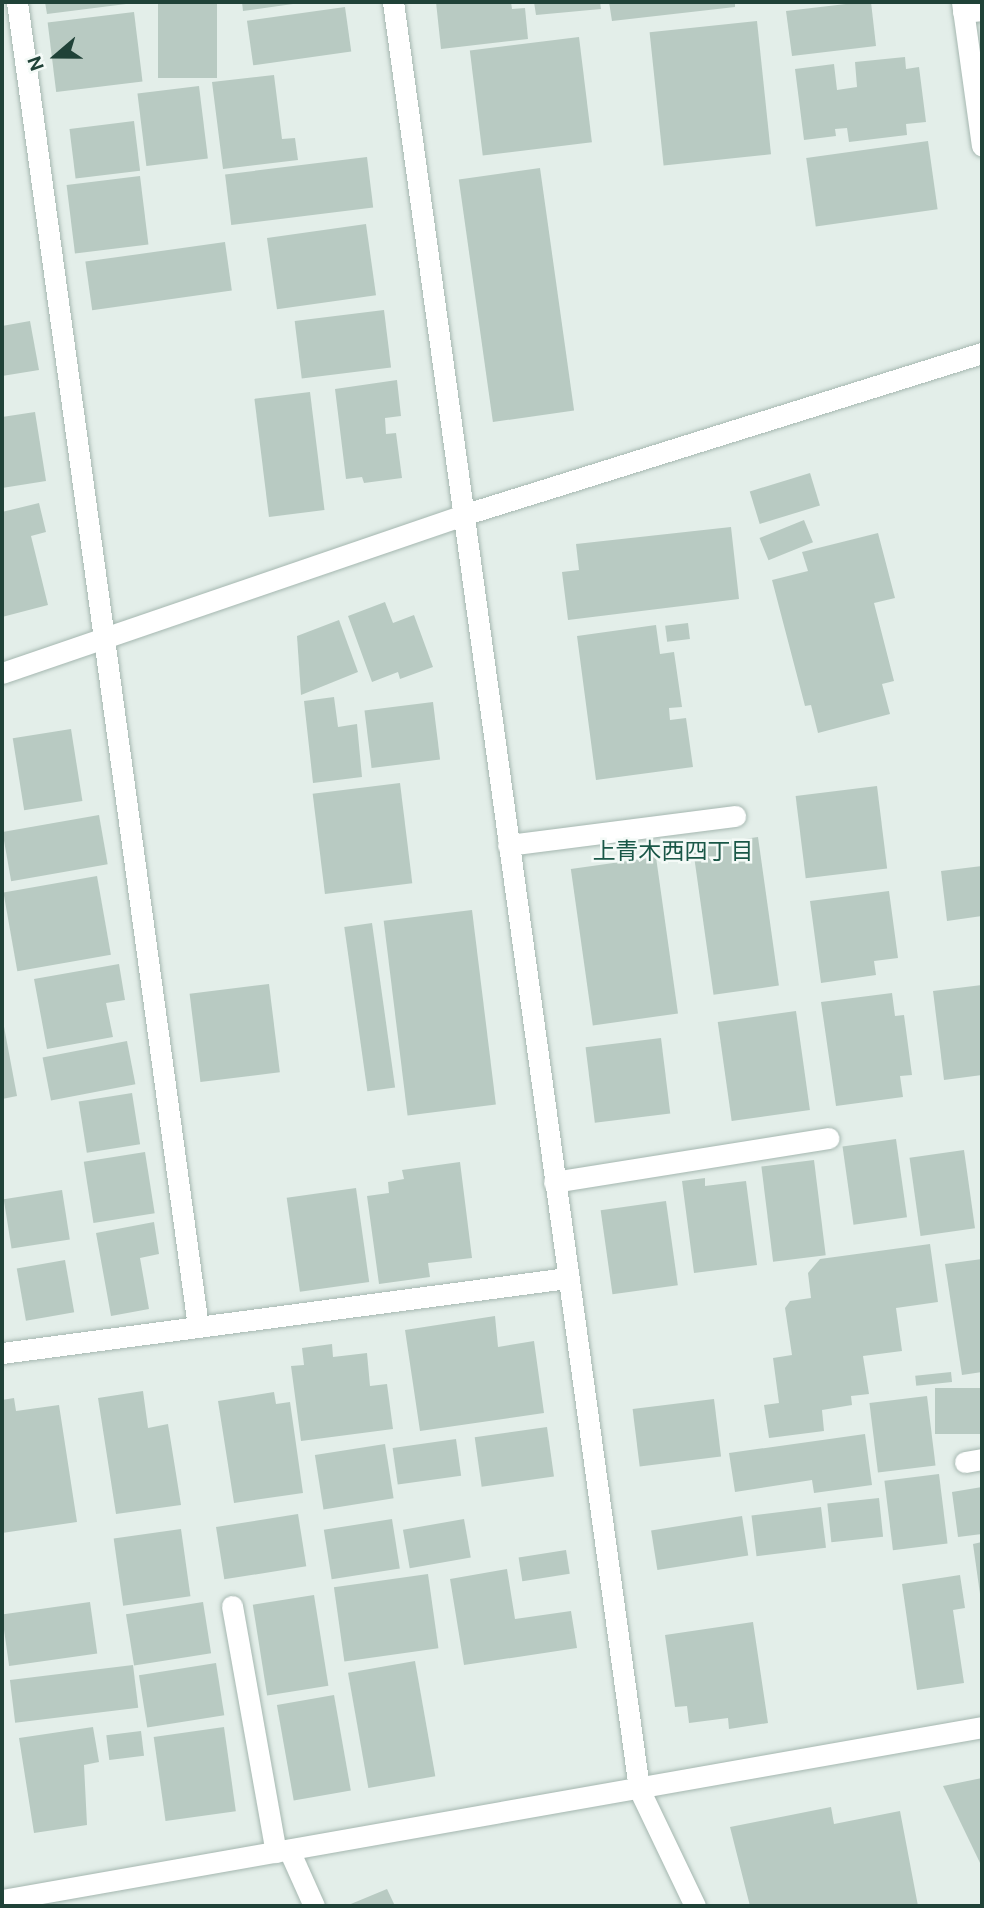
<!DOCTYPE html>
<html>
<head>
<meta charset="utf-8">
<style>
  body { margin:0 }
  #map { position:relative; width:984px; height:1908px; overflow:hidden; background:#e3eee9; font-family:"DM Sans","Noto Sans JP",sans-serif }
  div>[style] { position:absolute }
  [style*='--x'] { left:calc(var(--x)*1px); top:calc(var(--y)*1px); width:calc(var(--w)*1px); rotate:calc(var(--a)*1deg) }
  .building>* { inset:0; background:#b8cac2; transform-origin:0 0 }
  .roads { filter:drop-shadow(0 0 2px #a5b7b0) drop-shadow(0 0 2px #a5b7b0) }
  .lane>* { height:21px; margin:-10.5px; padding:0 10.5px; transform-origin:10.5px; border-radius:10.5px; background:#fff }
  .street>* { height:21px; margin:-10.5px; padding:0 10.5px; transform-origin:10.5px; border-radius:10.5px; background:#fff }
  .secondary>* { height:21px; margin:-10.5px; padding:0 10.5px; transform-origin:10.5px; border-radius:10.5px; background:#fff }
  span { translate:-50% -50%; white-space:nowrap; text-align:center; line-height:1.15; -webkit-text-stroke:5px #f4faf7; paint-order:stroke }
  .neighbourhood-label { font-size:23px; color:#195747 }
  .frame { position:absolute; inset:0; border:4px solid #204238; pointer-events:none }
  .north { position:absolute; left:21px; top:21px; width:70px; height:70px; -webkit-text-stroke:5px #f4faf7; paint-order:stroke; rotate:250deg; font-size:19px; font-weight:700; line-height:28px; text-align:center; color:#204238 }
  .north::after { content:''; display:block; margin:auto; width:24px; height:32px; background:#204238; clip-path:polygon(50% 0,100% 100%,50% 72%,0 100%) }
</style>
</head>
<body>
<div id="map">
  <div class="building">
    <i style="clip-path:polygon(45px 2px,134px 2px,134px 3px,47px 14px)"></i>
    <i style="left:158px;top:2px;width:59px;height:76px"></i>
    <i style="clip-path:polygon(242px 2px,300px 2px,300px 3px,243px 11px)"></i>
    <i style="clip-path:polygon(436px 2px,511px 2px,512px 9px,525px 8px,528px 39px,441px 49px)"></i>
    <i style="clip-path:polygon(534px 2px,600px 2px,601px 9px,536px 15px)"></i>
    <i style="clip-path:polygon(609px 2px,735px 2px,735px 7px,612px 21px)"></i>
    <i style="clip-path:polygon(863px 2px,871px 2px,876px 46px,792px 56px,786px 11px)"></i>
    <i style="left:345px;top:7px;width:45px;height:99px;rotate:82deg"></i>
    <i style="left:134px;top:12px;width:70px;height:87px;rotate:83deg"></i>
    <i style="left:757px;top:21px;width:134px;height:108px;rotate:84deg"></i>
    <i style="left:579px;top:37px;width:106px;height:110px;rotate:83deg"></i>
    <i style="clip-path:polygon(905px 57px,906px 69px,919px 67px,926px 122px,906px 124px,907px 135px,849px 142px,847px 128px,835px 129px,836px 136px,804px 140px,795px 69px,834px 64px,837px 90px,857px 87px,855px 62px)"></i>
    <i style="clip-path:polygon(274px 75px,282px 139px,295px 138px,298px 160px,223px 169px,212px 82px)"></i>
    <i style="left:199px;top:86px;width:73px;height:62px;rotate:83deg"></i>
    <i style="left:134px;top:121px;width:50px;height:65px;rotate:83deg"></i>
    <i style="left:928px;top:141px;width:69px;height:123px;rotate:82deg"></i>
    <i style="left:367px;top:157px;width:51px;height:143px;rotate:83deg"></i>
    <i style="left:540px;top:168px;width:245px;height:82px;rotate:82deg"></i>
    <i style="left:140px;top:176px;width:69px;height:74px;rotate:83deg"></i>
    <i style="left:366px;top:224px;width:72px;height:100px;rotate:82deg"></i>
    <i style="left:225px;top:242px;width:49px;height:141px;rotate:82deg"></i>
    <i style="left:384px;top:310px;width:58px;height:90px;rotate:83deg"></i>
    <i style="clip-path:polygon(30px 321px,39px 370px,2px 376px,2px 326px)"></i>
    <i style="clip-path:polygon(397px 380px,401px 416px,385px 418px,386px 434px,396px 433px,402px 478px,364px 483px,362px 477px,346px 479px,335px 389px)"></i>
    <i style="left:310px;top:392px;width:119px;height:56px;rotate:83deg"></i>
    <i style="clip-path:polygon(35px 412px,46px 481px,2px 488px,2px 417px)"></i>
    <i style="left:810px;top:473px;width:34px;height:63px;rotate:73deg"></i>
    <i style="clip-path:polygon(39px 503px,46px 532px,31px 536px,48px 605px,2px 617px,2px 512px)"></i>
    <i style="left:804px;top:520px;width:24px;height:48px;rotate:68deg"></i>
    <i style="clip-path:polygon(731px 527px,739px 599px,568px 620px,562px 572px,579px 570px,576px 544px)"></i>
    <i style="clip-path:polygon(878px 533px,895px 598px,874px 603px,894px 681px,882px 684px,890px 714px,818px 733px,811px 705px,805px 706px,772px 580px,808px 571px,802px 552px)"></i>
    <i style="clip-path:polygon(385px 602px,393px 623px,414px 615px,433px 667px,400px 679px,398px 672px,372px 682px,348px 616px)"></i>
    <i style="clip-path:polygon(339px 620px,358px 672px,301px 695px,297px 636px)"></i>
    <i style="left:688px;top:623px;width:16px;height:23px;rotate:83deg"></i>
    <i style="clip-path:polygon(656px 625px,660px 654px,674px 652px,682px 707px,669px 708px,670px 720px,686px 718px,693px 767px,596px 780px,577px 636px)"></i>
    <i style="clip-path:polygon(334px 697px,338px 727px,357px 724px,362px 777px,313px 783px,304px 701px)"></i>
    <i style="left:433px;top:702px;width:58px;height:69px;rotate:83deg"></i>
    <i style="left:71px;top:729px;width:73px;height:59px;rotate:81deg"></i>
    <i style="left:400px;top:783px;width:101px;height:88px;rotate:83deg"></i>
    <i style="left:877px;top:786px;width:83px;height:82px;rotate:83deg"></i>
    <i style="left:99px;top:815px;width:50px;height:98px;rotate:80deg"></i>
    <i style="left:758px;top:837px;width:150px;height:66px;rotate:82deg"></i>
    <i style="left:656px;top:857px;width:158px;height:86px;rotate:82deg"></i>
    <i style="clip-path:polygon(982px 866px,982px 916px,947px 921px,941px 871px)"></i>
    <i style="left:97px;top:876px;width:80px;height:95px;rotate:80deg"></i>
    <i style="clip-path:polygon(889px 891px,898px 958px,874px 961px,876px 975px,821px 983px,810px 901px)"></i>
    <i style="left:472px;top:910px;width:196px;height:89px;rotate:83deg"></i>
    <i style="left:372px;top:923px;width:166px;height:28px;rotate:82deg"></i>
    <i style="clip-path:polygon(119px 964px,125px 1000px,106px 1003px,113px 1037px,47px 1049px,34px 979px)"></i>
    <i style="left:269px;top:984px;width:89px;height:80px;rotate:83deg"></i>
    <i style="clip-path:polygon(982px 985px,982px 1075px,944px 1080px,933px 991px)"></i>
    <i style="clip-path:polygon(892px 993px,895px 1016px,904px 1015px,912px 1075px,900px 1076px,903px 1097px,836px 1106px,821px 1002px)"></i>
    <i style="left:796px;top:1011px;width:100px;height:79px;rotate:82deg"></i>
    <i style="clip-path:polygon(2px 1016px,17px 1096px,2px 1099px)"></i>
    <i style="left:661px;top:1038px;width:76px;height:76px;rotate:83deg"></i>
    <i style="left:127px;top:1041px;width:44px;height:86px;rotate:79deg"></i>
    <i style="left:132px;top:1093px;width:52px;height:54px;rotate:81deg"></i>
    <i style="left:896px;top:1139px;width:79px;height:54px;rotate:82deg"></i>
    <i style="left:964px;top:1150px;width:79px;height:55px;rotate:82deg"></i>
    <i style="left:145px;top:1152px;width:62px;height:62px;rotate:81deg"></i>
    <i style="left:814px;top:1160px;width:96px;height:53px;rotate:83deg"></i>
    <i style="clip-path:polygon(460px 1162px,472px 1258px,428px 1263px,430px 1277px,379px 1284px,367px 1196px,389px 1193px,388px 1182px,404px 1179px,402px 1170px)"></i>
    <i style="clip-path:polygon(705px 1178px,705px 1186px,746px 1181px,757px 1265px,694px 1273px,682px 1181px)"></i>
    <i style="left:356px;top:1188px;width:95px;height:70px;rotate:82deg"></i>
    <i style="left:62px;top:1190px;width:50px;height:59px;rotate:81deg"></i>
    <i style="left:666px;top:1201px;width:85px;height:66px;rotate:82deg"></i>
    <i style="clip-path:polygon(154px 1222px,159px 1254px,140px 1258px,149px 1309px,111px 1316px,96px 1233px)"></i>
    <i style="clip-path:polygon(930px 1244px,938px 1302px,896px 1308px,902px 1351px,863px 1356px,869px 1394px,851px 1396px,852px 1405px,822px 1410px,824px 1431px,769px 1438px,764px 1405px,779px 1403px,773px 1358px,792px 1355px,785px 1308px,790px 1301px,811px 1298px,808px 1273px,820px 1259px)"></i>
    <i style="clip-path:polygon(982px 1259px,982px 1372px,962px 1375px,945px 1264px)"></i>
    <i style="left:65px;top:1260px;width:53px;height:49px;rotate:80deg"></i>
    <i style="clip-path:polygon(495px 1316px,498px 1347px,534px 1341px,544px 1413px,420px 1431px,405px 1330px)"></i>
    <i style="clip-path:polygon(332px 1344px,333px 1357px,367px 1353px,370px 1386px,387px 1384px,393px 1429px,301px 1441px,291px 1366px,304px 1365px,302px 1348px)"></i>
    <i style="left:951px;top:1372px;width:10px;height:36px;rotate:84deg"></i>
    <i style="left:982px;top:1388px;width:46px;height:47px;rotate:90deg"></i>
    <i style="clip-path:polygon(143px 1391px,148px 1428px,168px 1424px,181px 1505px,116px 1514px,98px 1398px)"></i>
    <i style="clip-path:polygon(274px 1392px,276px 1404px,290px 1402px,303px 1493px,234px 1503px,218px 1401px)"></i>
    <i style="left:927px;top:1396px;width:70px;height:58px;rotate:83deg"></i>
    <i style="clip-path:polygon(14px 1398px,16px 1411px,59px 1405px,77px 1522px,2px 1533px,2px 1400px)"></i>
    <i style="left:714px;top:1399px;width:58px;height:82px;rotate:83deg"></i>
    <i style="left:547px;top:1427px;width:50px;height:73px;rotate:82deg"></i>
    <i style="clip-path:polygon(865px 1434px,872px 1485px,814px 1493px,812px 1480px,735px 1492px,729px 1453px)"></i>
    <i style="left:456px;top:1439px;width:37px;height:64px;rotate:82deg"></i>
    <i style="left:385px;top:1444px;width:55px;height:71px;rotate:81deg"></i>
    <i style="left:939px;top:1474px;width:70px;height:55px;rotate:83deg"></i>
    <i style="clip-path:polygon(982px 1487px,982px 1534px,958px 1537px,952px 1492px)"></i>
    <i style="left:879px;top:1498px;width:39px;height:52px;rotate:84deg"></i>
    <i style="left:821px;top:1507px;width:41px;height:70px;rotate:83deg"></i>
    <i style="left:298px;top:1514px;width:53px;height:83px;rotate:81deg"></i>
    <i style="left:742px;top:1516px;width:40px;height:92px;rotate:81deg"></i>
    <i style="left:392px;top:1519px;width:50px;height:69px;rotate:81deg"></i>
    <i style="left:464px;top:1519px;width:39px;height:62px;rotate:80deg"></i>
    <i style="left:181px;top:1529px;width:68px;height:68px;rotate:82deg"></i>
    <i style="clip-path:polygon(982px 1542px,982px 1601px,981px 1601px,973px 1544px)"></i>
    <i style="left:566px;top:1550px;width:24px;height:48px;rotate:81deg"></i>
    <i style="clip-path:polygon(507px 1569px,515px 1619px,571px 1611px,577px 1648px,464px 1665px,450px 1579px)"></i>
    <i style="left:428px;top:1574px;width:75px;height:95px;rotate:82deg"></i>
    <i style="clip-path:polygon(960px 1575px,965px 1608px,953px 1610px,964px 1683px,917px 1690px,902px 1584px)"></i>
    <i style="left:314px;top:1595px;width:92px;height:62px;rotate:81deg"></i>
    <i style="left:90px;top:1602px;width:52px;height:89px;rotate:82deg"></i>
    <i style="left:203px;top:1602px;width:52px;height:78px;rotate:81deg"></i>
    <i style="clip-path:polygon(753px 1622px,768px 1723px,729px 1729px,728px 1718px,689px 1723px,687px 1706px,675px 1707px,665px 1635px)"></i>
    <i style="left:415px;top:1661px;width:117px;height:68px;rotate:80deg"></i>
    <i style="left:216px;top:1663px;width:53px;height:78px;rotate:81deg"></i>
    <i style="left:133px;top:1665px;width:43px;height:124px;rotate:83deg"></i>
    <i style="left:334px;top:1695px;width:97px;height:58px;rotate:80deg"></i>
    <i style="clip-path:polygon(93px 1727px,99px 1762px,84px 1765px,87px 1825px,34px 1833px,19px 1738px)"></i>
    <i style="left:224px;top:1727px;width:85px;height:71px;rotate:82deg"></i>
    <i style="left:141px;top:1731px;width:25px;height:35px;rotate:83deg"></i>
    <i style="clip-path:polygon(982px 1778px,982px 1867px,943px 1786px)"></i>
    <i style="clip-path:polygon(831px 1807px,834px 1824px,900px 1811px,918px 1906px,750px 1906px,730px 1827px)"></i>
    <i style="clip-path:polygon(387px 1889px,395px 1906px,346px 1906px)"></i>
  </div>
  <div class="roads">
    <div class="lane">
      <i style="--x:963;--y:12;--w:19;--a:-6"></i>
      <i style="--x:508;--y:845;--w:229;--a:-7.3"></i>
      <i style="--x:554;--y:1182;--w:278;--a:-9.1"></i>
      <i style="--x:965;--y:1462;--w:17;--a:-10"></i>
      <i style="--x:232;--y:1606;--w:250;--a:79.9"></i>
      <i style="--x:289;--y:1850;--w:61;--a:65.9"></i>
    </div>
    <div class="street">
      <i style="--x:17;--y:2;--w:1336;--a:82.22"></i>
      <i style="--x:962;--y:2;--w:145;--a:82.1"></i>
      <i style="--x:2;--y:1353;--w:570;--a:-7.56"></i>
    </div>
    <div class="secondary">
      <i style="--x:393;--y:2;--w:1804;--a:82.16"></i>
      <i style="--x:639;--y:1789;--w:130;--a:64.4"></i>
      <i style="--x:2;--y:673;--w:487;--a:-18.9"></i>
      <i style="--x:463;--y:515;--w:544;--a:-17.34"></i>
      <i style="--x:2;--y:1900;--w:995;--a:-10.01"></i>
    </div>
  </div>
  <div class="neighbourhood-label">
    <span style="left:673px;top:851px">上青木西四丁目</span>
  </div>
  <div class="frame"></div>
  <div class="north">N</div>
</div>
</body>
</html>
